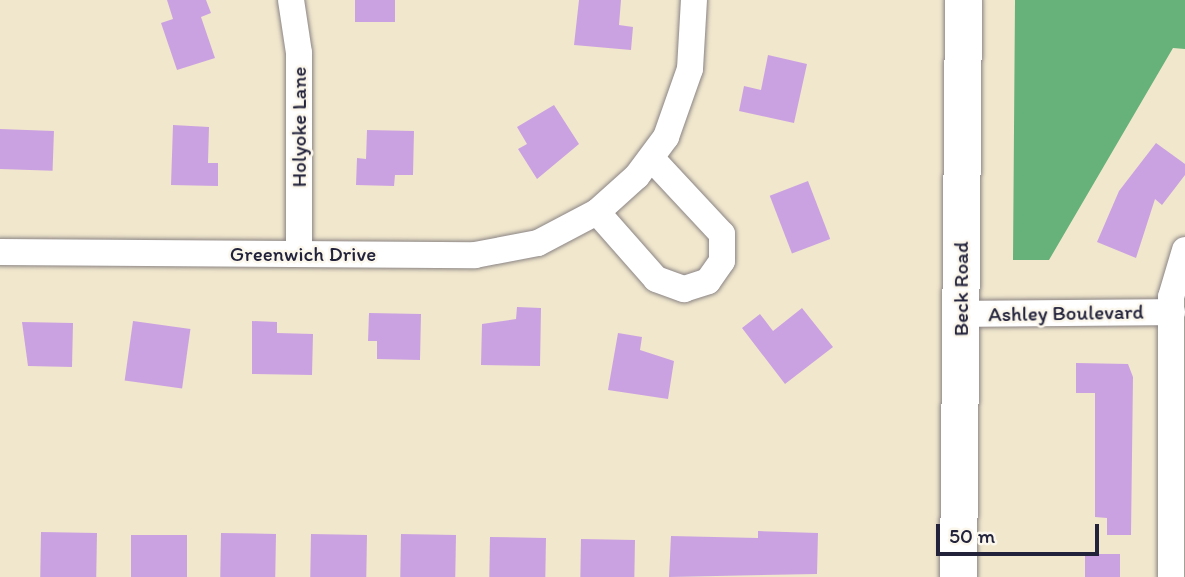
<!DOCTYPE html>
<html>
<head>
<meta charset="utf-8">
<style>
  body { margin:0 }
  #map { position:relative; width:1185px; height:577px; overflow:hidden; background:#f1e7cd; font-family:Itim,sans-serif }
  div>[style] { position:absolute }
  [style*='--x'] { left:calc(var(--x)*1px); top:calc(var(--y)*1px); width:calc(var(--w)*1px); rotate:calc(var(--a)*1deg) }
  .forest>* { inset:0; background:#67b27a }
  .building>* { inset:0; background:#cba2e1; transform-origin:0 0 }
  .roads { filter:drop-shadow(0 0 2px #8a8484) drop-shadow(0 0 2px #8a8484) }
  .minor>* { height:26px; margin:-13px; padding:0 13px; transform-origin:13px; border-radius:13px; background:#fff }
  .secondary>* { height:37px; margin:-18.5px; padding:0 18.5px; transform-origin:18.5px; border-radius:18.5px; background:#fff }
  span { translate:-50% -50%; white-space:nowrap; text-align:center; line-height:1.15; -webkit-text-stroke:5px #fbf7ec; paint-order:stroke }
  .street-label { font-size:21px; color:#22223b }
  .scale { position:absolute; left:936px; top:524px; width:163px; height:32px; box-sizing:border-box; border:4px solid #22223b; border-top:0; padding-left:9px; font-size:21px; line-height:24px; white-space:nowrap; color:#22223b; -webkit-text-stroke:5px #fbf7ec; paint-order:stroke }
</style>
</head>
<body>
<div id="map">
  <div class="forest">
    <i style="clip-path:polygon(1015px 0,1185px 0,1185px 49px,1173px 48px,1049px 260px,1013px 260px)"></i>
  </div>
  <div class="building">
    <i style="clip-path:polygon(167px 0,206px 0,211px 13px,201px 17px,215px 58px,177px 70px,161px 23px,173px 19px)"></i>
    <i style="left:355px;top:0;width:40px;height:22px"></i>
    <i style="clip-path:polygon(579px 0,621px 0,619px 25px,633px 27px,631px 50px,574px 45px)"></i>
    <i style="clip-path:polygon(768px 55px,807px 64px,794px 123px,739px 111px,744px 86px,761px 90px)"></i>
    <i style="clip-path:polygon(554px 105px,579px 144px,537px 179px,518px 149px,527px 144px,517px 127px)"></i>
    <i style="clip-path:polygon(173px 125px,209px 127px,208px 163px,218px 163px,218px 186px,171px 185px)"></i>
    <i style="left:0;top:129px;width:54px;height:40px;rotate:2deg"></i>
    <i style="clip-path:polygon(367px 130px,414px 131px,413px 175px,395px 175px,394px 186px,356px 185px,357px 158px,366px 159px)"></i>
    <i style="clip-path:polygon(1156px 143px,1185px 164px,1185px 175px,1162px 205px,1155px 199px,1136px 258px,1097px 242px,1119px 191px)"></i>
    <i style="left:808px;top:181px;width:62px;height:41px;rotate:69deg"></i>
    <i style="clip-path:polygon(517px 307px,541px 308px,540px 366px,481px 365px,482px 324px,516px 319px)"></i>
    <i style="clip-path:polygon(802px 308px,833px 347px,785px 384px,742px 328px,760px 314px,773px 331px)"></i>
    <i style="clip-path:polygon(369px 313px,421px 314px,420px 360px,377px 359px,377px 341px,368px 341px)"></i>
    <i style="left:133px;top:321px;width:58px;height:60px;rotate:8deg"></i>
    <i style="clip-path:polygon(252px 321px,277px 322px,277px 333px,313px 334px,312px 375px,252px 374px)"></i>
    <i style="clip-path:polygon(22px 322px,73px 323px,72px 367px,28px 366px)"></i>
    <i style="clip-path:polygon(618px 333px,642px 337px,640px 350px,674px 361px,668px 399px,608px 390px)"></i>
    <i style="clip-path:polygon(1076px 363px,1128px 364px,1133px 377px,1131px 535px,1107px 535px,1107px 518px,1095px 517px,1095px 393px,1076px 393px)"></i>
    <i style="clip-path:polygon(758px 531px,818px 533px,817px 574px,669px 577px,671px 536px,758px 538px)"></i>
    <i style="left:41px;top:532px;width:56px;height:45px;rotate:1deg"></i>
    <i style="left:221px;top:533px;width:55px;height:44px;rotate:1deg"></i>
    <i style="left:311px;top:534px;width:56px;height:43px;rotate:1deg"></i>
    <i style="left:401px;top:534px;width:55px;height:43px;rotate:1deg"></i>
    <i style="left:131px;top:535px;width:56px;height:42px"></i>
    <i style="left:490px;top:537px;width:56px;height:40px;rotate:1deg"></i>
    <i style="left:581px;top:539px;width:54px;height:38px;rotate:1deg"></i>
    <i style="left:1085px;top:554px;width:35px;height:23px"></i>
  </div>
  <div class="roads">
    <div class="minor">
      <i style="--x:291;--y:0;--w:54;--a:81.4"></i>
      <i style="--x:299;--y:53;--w:201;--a:90"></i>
      <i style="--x:597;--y:212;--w:89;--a:48.6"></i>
      <i style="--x:656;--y:279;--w:30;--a:20"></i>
      <i style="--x:684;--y:289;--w:25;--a:-18"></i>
      <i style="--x:708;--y:281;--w:24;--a:-55"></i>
      <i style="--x:722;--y:261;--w:27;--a:-90"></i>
      <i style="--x:722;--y:234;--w:103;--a:-133"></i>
      <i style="--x:0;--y:252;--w:475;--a:0.4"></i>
      <i style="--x:475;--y:255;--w:64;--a:-10.8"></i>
      <i style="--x:538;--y:243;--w:67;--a:-27.7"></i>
      <i style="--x:597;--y:212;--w:54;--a:-42"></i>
      <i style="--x:637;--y:176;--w:49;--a:-53.4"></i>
      <i style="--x:666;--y:137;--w:72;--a:-70.6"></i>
      <i style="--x:690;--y:69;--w:69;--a:-86.7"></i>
      <i style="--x:961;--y:314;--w:211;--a:-0.5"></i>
      <i style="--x:1171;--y:577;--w:280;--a:-90"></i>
      <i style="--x:1171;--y:297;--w:49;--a:-73.4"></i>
    </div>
    <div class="secondary">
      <i style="--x:958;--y:577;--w:577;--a:-89.5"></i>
    </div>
  </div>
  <div class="street-label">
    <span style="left:299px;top:127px;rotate:-90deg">Holyoke Lane</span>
    <span style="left:303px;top:254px">Greenwich Drive</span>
    <span style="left:961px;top:289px;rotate:-90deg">Beck Road</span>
    <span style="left:1066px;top:313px;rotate:-1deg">Ashley Boulevard</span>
  </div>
  <div class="scale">50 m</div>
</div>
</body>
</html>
